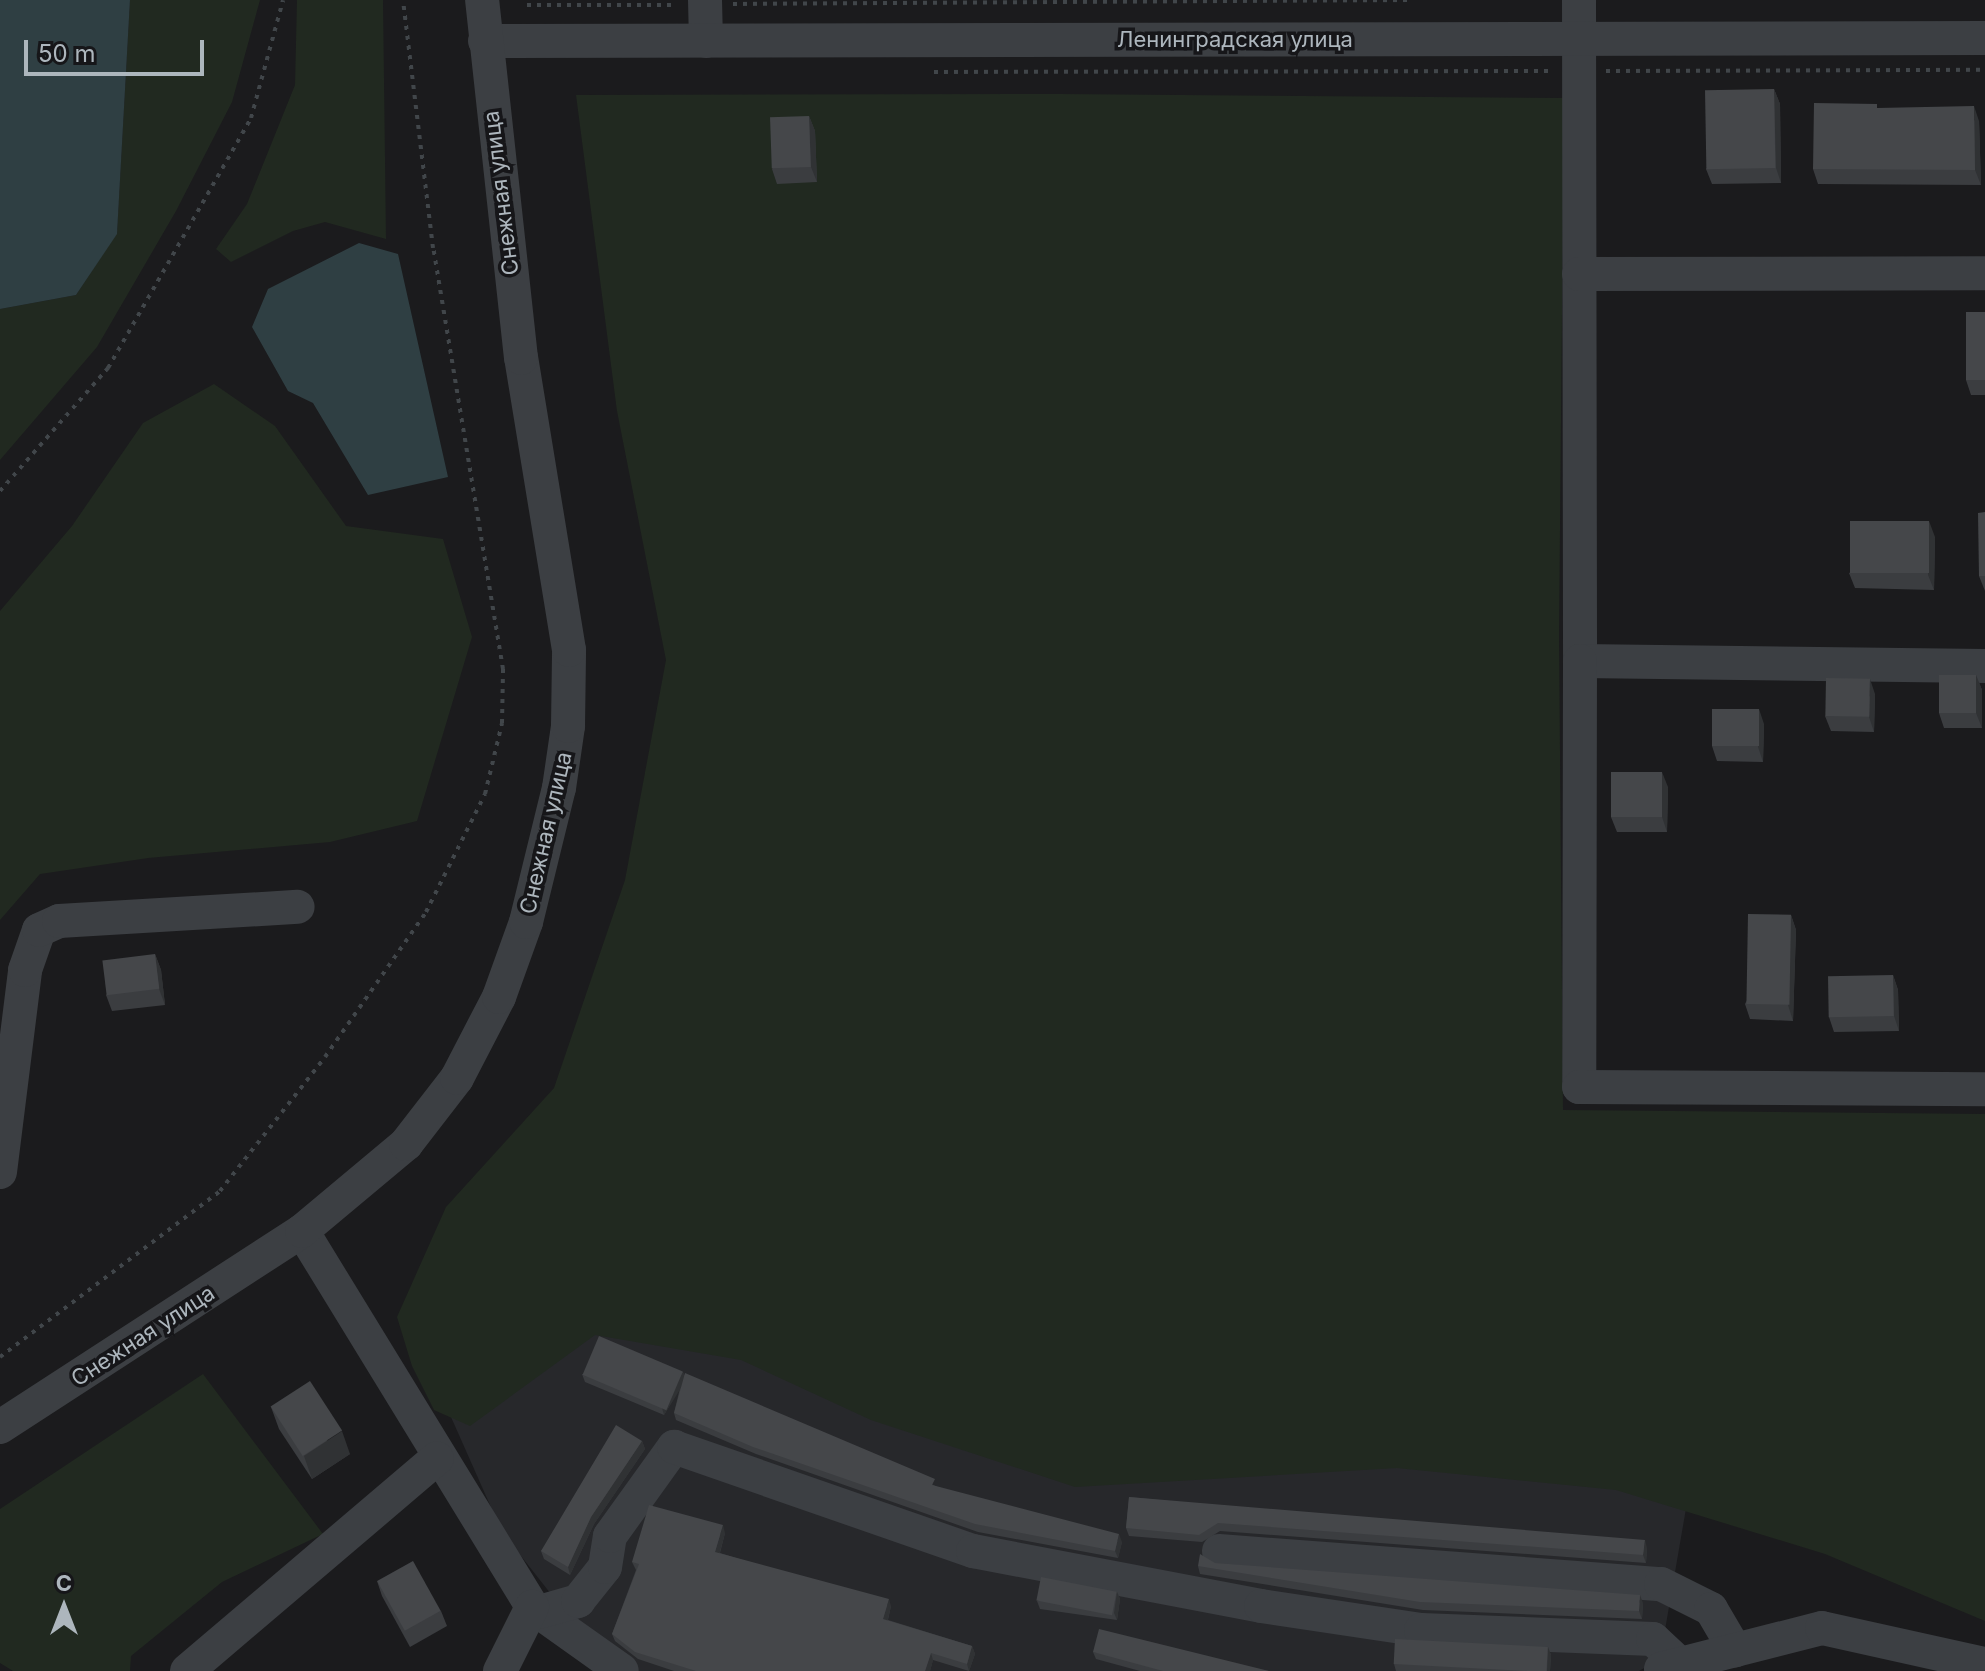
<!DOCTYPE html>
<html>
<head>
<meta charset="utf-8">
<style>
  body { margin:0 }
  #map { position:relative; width:1985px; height:1671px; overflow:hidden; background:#1b1b1d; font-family:Inter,sans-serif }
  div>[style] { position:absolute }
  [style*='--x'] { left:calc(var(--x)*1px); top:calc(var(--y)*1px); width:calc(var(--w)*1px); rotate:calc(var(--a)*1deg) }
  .built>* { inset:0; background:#27282b }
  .green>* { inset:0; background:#212920 }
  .water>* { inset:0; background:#2f3f43 }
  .path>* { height:4px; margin-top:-2px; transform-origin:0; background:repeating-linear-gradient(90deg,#41464a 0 4px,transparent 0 10px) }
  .minor>* { height:34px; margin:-17px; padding:0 17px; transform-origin:17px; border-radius:17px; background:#3c3f43 }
  .wall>* { inset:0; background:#3b3d40 }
  .shaded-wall>* { inset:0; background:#303234 }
  .building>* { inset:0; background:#45474a; transform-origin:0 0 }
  span { translate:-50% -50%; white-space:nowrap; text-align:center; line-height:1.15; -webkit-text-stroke:7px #161619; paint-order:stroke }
  .street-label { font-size:22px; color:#adb6bd }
  .north { position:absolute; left:24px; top:1567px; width:80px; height:80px; -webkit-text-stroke:6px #161619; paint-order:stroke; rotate:0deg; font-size:22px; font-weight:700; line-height:32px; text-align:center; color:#adb6bd }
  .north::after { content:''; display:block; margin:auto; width:28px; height:36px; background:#adb6bd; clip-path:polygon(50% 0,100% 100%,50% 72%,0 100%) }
  .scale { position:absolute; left:24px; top:40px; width:180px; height:36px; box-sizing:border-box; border:4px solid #adb6bd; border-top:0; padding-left:10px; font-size:24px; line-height:28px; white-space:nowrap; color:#adb6bd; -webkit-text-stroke:6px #161619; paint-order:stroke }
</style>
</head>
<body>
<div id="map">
  <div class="built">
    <i style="clip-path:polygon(584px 1331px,1688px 1497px,1660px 1659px,1639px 1671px,635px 1671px,558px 1603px,502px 1532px,451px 1417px)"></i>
  </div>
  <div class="green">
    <i style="clip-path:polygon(130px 0,260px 0,232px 102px,176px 211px,97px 347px,0 460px,0 309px,76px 295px,117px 233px)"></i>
    <i style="clip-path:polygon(297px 0,383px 0,386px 239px,325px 222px,293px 231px,231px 262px,216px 249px,247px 204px,295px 85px)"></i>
    <i style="clip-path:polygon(1059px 94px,1564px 98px,1559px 636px,1563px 1110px,1985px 1114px,1985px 1621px,1825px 1554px,1616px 1490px,1397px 1468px,1075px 1487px,871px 1420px,741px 1360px,595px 1335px,470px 1426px,434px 1410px,412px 1366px,397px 1317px,446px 1207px,554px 1088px,625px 880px,666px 660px,617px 411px,576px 95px)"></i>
    <i style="clip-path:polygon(214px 384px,275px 426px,346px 526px,443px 539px,472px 637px,417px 821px,330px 842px,148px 858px,40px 874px,0 920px,0 611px,72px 526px,143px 423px)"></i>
    <i style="clip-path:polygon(203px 1374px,323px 1534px,222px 1582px,131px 1656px,130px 1671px,13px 1671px,0 1663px,0 1509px)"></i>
  </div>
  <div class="water">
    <i style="clip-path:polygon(0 0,130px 0,117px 234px,76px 295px,0 309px)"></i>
    <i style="clip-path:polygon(359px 243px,398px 254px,448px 477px,368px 495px,313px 403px,288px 391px,252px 327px,268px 289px)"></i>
  </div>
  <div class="path">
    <i style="--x:733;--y:4;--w:678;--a:-0.34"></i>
    <i style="--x:527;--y:5;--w:149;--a:0"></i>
    <i style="--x:1606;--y:71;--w:379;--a:-0.2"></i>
    <i style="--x:934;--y:72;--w:619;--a:-0.09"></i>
    <i style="--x:0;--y:491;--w:164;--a:-48.7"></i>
    <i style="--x:108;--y:368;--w:288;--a:-60.2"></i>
    <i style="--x:251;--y:118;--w:122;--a:-74.8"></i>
    <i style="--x:0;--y:1357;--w:276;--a:-37"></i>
    <i style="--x:220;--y:1191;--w:170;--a:-51.9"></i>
    <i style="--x:325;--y:1057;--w:177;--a:-55.1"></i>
    <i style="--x:426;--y:912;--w:132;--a:-63.4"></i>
    <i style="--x:485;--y:794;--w:73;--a:-76.5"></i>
    <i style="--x:502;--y:723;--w:54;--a:-88.9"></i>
    <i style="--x:503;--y:669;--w:427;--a:-99.4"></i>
    <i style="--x:433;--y:248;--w:250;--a:-96.9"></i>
  </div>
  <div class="minor">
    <i style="--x:705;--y:0;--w:41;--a:88.6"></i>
    <i style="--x:1579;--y:0;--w:661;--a:89.91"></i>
    <i style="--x:485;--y:41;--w:1500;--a:-0.11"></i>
    <i style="--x:1579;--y:274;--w:406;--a:-0.1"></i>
    <i style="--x:1985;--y:666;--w:405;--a:-179.3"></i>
    <i style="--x:1580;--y:661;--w:426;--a:90.1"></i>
    <i style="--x:1579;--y:1087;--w:406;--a:0.3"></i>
    <i style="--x:0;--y:1172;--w:204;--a:-82.9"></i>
    <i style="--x:25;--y:970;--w:42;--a:-70.7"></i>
    <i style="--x:39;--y:930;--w:22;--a:-24"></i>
    <i style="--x:59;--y:921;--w:239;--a:-3.4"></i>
    <i style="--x:302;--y:1231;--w:441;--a:58.5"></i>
    <i style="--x:532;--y:1607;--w:110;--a:35.4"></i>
    <i style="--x:0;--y:1427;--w:360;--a:-33"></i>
    <i style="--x:302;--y:1231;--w:136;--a:-39.9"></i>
    <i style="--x:406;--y:1144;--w:83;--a:-52.3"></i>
    <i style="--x:457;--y:1078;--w:91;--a:-62.6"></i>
    <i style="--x:499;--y:997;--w:80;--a:-70.2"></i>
    <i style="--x:526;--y:922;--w:138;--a:-76.2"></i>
    <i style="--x:559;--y:788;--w:63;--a:-81.7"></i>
    <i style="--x:568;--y:726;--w:76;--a:-89.2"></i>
    <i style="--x:569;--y:650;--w:296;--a:-99.3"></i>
    <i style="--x:521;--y:358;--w:360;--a:-96.2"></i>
    <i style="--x:1219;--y:1551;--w:443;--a:4.3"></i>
    <i style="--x:1661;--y:1584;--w:56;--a:26.6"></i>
    <i style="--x:1711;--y:1609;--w:48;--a:59.7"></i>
    <i style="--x:539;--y:1612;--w:41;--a:-15.8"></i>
    <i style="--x:578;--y:1601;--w:43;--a:-51.5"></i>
    <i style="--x:605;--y:1567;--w:31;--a:-81"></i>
    <i style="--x:610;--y:1536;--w:110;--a:-54.3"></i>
    <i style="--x:674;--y:1447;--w:317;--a:19.2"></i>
    <i style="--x:973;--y:1551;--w:293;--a:10.8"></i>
    <i style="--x:1261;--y:1606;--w:162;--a:8.5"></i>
    <i style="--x:1421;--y:1630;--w:232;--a:2.2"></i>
    <i style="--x:1653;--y:1639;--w:37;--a:43"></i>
    <i style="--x:1661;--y:1669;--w:166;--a:-14.3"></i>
    <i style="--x:1822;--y:1628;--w:167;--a:12.5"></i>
    <i style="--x:187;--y:1671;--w:328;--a:-40.4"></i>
    <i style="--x:500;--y:1671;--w:72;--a:-63.4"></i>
  </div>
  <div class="wall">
    <i style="clip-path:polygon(1774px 89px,1780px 104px,1781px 183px,1712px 184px,1706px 169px)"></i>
    <i style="clip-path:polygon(1879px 108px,1979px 121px,1981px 185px,1818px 184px,1813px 169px)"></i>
    <i style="clip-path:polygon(809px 116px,815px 131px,817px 182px,777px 184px,772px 169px)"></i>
    <i style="clip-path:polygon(1985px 312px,1985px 395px,1971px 395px,1966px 380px)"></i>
    <i style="clip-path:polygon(1985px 512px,1985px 591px,1979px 576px)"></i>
    <i style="clip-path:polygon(1935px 537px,1934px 590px,1855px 588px,1849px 573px)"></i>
    <i style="clip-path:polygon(1976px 675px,1982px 690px,1982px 728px,1944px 728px,1939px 713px)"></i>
    <i style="clip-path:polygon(1875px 694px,1874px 732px,1831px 731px,1825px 716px)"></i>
    <i style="clip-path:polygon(1764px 724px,1763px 762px,1717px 761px,1712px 746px)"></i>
    <i style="clip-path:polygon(1668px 787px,1667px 832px,1617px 832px,1611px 817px)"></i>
    <i style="clip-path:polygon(1791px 915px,1796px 930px,1793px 1021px,1750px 1019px,1745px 1004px)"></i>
    <i style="clip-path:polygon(155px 954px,161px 970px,165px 1005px,112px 1011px,106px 995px)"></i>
    <i style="clip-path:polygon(1893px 975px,1898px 990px,1899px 1031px,1834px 1032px,1829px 1017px)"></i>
    <i style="clip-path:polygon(683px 1372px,684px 1375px,938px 1487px,1122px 1542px,1118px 1558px,978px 1532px,756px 1454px,676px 1420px,674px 1413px,680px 1388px,664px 1415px,585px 1382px,582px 1374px)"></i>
    <i style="clip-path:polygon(271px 1407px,350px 1454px,312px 1479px,279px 1429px)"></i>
    <i style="clip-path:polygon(642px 1441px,645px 1449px,594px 1524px,570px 1575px,544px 1559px,541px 1551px)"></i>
    <i style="clip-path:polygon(1129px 1497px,1647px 1548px,1646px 1563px,1220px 1531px,1202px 1542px,1129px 1536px,1126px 1528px)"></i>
    <i style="clip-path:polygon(725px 1533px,720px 1553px,891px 1606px,888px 1620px,972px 1646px,975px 1654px,969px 1671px,933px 1660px,930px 1671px,674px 1671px,638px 1659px,615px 1641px,612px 1634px,636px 1570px,632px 1562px)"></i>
    <i style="clip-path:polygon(1215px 1563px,1643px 1603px,1642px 1619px,1423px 1610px,1200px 1574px,1198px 1566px)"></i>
    <i style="clip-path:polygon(377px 1581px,441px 1611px,447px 1626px,410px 1647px,382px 1596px)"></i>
    <i style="clip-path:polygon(1117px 1592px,1120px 1599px,1117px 1620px,1040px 1609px,1037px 1601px)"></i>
    <i style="clip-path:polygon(1548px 1647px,1551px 1655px,1550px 1671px,1396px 1671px,1394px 1664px)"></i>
    <i style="clip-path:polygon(1093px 1652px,1269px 1671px,1140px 1671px,1096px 1659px)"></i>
  </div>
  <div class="shaded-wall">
    <i style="clip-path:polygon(1774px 89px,1780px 104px,1781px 183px,1776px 168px)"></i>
    <i style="clip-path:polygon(1974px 106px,1979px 121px,1981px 185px,1975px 170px)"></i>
    <i style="clip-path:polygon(809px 116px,815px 131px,817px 182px,811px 167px)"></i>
    <i style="clip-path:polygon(1929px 521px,1935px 537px,1934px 590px,1928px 575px)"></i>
    <i style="clip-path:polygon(1976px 675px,1982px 690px,1982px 728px,1976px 713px)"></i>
    <i style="clip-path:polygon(1870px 679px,1875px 694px,1874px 732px,1869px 717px)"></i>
    <i style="clip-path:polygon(1759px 709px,1764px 724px,1763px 762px,1758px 747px)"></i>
    <i style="clip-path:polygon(1662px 772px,1668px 787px,1667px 832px,1662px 817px)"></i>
    <i style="clip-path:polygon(1791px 915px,1796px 930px,1793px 1021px,1788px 1005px)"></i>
    <i style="clip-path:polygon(155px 954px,161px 970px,165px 1005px,159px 989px)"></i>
    <i style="clip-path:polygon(1893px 975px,1898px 990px,1899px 1031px,1894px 1016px)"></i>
    <i style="clip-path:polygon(683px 1372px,686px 1380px,664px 1415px,662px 1408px)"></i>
    <i style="clip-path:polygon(342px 1431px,350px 1454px,312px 1479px,304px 1456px)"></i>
    <i style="clip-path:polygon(642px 1441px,645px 1449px,594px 1524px,570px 1575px,568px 1567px,591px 1517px)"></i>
    <i style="clip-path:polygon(723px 1525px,725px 1533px,718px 1559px,715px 1552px)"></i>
    <i style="clip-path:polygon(1119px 1534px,1122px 1542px,1118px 1558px,1115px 1551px)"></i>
    <i style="clip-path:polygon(1645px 1540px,1647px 1548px,1646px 1563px,1643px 1555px)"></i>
    <i style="clip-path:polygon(1117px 1592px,1120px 1599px,1117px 1620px,1114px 1613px)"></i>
    <i style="clip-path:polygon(1640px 1595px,1643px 1603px,1642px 1619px,1639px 1611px)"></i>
    <i style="clip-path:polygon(889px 1599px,891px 1606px,886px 1627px,883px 1619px)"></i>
    <i style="clip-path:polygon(972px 1646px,975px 1654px,969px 1671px,967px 1664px)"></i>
    <i style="clip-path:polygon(1548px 1647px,1551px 1655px,1550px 1671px,1547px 1671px)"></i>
    <i style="clip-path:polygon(931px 1653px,933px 1660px,930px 1671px,925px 1671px)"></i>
  </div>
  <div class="building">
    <i style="left:1774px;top:89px;width:79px;height:69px;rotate:89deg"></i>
    <i style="clip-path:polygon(1814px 103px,1877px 104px,1877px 108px,1974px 106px,1975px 170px,1813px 169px)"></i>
    <i style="left:809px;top:116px;width:51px;height:39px;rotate:88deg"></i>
    <i style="left:1966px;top:312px;width:19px;height:68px"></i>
    <i style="clip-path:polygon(1985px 512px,1985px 576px,1979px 576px,1978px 513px)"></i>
    <i style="left:1850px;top:521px;width:79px;height:52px"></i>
    <i style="left:1939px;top:675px;width:37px;height:38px"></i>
    <i style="left:1826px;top:678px;width:44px;height:38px;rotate:1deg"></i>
    <i style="left:1712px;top:709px;width:47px;height:37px"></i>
    <i style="left:1611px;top:772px;width:51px;height:45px"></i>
    <i style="left:1748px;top:914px;width:43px;height:90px;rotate:1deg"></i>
    <i style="left:155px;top:954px;width:35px;height:53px;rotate:83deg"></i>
    <i style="left:1893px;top:975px;width:41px;height:65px;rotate:89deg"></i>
    <i style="left:599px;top:1336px;width:91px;height:42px;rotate:23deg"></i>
    <i style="clip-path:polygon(685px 1373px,935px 1479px,932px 1485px,1119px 1534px,1115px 1551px,975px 1524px,753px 1447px,674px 1413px)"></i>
    <i style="left:310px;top:1381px;width:59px;height:47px;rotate:57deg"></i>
    <i style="clip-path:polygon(616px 1425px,642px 1441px,591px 1517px,568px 1567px,541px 1551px)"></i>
    <i style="clip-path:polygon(1129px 1497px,1645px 1540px,1643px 1555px,1218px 1523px,1199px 1535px,1126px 1528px)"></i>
    <i style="clip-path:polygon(649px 1505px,723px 1525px,715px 1552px,889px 1599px,883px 1619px,972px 1646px,967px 1664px,931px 1653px,925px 1671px,696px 1671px,635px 1652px,612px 1634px,639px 1564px,632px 1562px)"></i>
    <i style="clip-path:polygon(1200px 1554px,1215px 1563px,1640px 1595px,1639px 1611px,1420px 1602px,1198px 1566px)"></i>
    <i style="left:413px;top:1561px;width:57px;height:41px;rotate:61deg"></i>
    <i style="left:1041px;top:1577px;width:77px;height:24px;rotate:11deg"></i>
    <i style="clip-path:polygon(1099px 1629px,1269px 1671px,1163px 1671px,1093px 1652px)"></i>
    <i style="left:1395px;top:1639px;width:153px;height:25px;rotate:3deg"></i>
  </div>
  <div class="street-label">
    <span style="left:1235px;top:40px">Ленинградская улица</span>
    <span style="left:501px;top:193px;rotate:-97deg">Снежная улица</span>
    <span style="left:546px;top:833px;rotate:-77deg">Снежная улица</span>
    <span style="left:143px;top:1336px;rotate:-33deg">Снежная улица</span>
  </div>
  <div class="north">С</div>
  <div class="scale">50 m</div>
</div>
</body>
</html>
